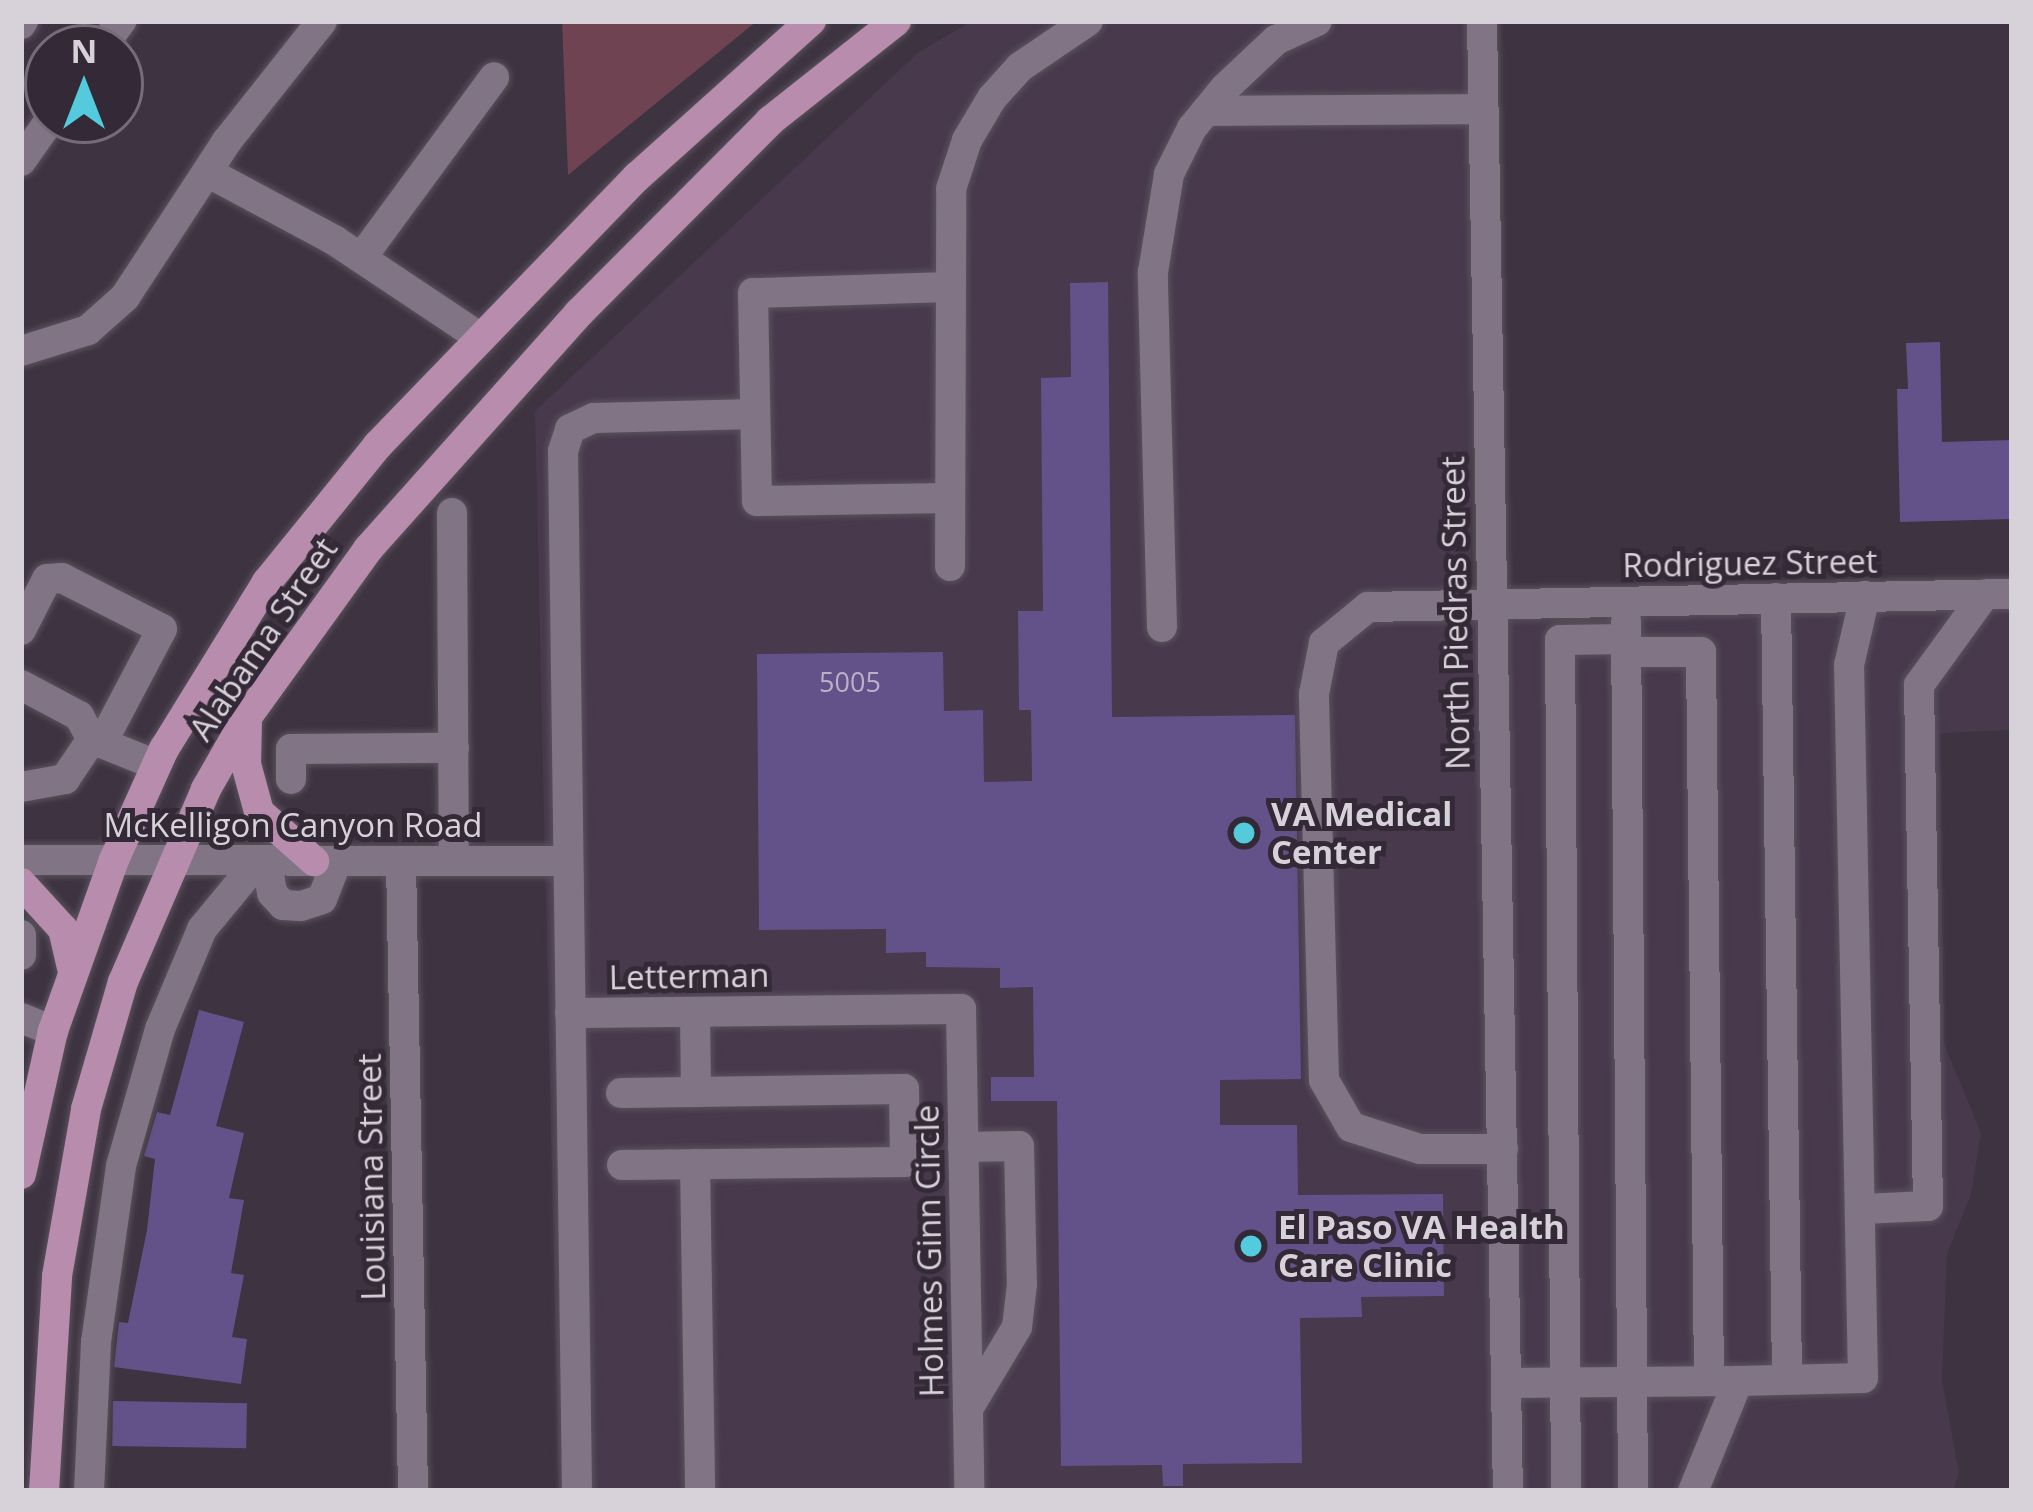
<!DOCTYPE html>
<html>
<head>
<meta charset="utf-8">
<style>
  body { margin:0 }
  #map { position:relative; width:2033px; height:1512px; overflow:hidden; background:#3e3341; font-family:"Open Sans",sans-serif }
  div>[style] { position:absolute }
  [style*='--x'] { left:calc(var(--x)*1px); top:calc(var(--y)*1px); width:calc(var(--w)*1px); rotate:calc(var(--a)*1deg) }
  .built>* { inset:0; background:#48394d }
  .green>* { inset:0; background:#6f4351 }
  .building>* { inset:0; background:#625289; transform-origin:0 0 }
  .roads { filter:drop-shadow(0 0 3px #5a525d) drop-shadow(0 0 3px #5a525d) }
  .minor>* { height:30px; margin:-15px; padding:0 15px; transform-origin:15px; border-radius:15px; background:#817585 }
  .major>* { height:30px; margin:-15px; padding:0 15px; transform-origin:15px; border-radius:15px; background:#b88cad }
  .dots>* { width:33px; height:33px; translate:-50% -50%; box-sizing:border-box; border:6px solid #332937; border-radius:50% }
  span { translate:-50% -50%; white-space:nowrap; text-align:center; line-height:1.15; -webkit-text-stroke:10px #332937; paint-order:stroke }
  .number-label { font-size:27px; color:#bab1c6 }
  .number-label span { -webkit-text-stroke-width:0 }
  .street-label { font-size:33px; color:#d7d1da }
  .poi-label { font-size:33px; color:#d7d1da; font-weight:700 }
  .left { translate:0 -50%; text-align:left }
  .frame { position:absolute; inset:0; border:24px solid #d7d1da; pointer-events:none }
  .north { position:absolute; left:24px; top:24px; width:120px; height:120px; box-sizing:border-box; background:#332937; border:3px solid #756c78; border-radius:50%; rotate:0deg; font-size:33px; font-weight:700; line-height:48px; text-align:center; color:#d7d1da }
  .north::after { content:''; display:block; margin:auto; width:42px; height:54px; background:#54cadd; clip-path:polygon(50% 0,100% 100%,50% 72%,0 100%) }
</style>
</head>
<body>
<div id="map">
  <div class="built">
    <i style="clip-path:polygon(972px 21px,1470px 21px,1471px 623px,2012px 609px,2012px 730px,1940px 733px,1944px 1044px,1981px 1133px,1971px 1194px,1947px 1254px,1942px 1380px,1959px 1473px,1953px 1491px,559px 1491px,535px 411px,919px 52px)"></i>
  </div>
  <div class="green">
    <i style="clip-path:polygon(562px 21px,757px 21px,568px 175px)"></i>
  </div>
  <div class="building">
    <i style="clip-path:polygon(1108px 282px,1112px 717px,1295px 715px,1301px 1079px,1220px 1080px,1220px 1125px,1297px 1125px,1298px 1195px,1443px 1194px,1444px 1296px,1361px 1297px,1362px 1317px,1300px 1318px,1302px 1463px,1183px 1464px,1183px 1486px,1163px 1486px,1162px 1465px,1061px 1466px,1057px 1101px,991px 1101px,991px 1077px,1034px 1077px,1033px 987px,1000px 988px,1000px 968px,926px 967px,926px 952px,886px 953px,886px 929px,759px 930px,757px 654px,943px 652px,944px 711px,983px 710px,984px 782px,1032px 781px,1031px 710px,1019px 710px,1018px 611px,1043px 611px,1041px 378px,1071px 377px,1070px 283px)"></i>
    <i style="clip-path:polygon(1940px 342px,1942px 442px,2012px 440px,2012px 519px,1900px 522px,1897px 389px,1908px 389px,1906px 343px)"></i>
    <i style="clip-path:polygon(199px 1010px,244px 1022px,216px 1126px,244px 1133px,229px 1198px,244px 1200px,231px 1273px,244px 1275px,232px 1337px,247px 1339px,241px 1384px,114px 1367px,119px 1322px,128px 1323px,147px 1230px,155px 1159px,144px 1156px,157px 1112px,170px 1115px)"></i>
    <i style="left:113px;top:1401px;width:134px;height:45px;rotate:1deg"></i>
  </div>
  <div class="roads">
    <div class="minor">
      <i style="--x:1482;--y:21;--w:1470;--a:88.99"></i>
      <i style="--x:21;--y:24;--w:4;--a:-56"></i>
      <i style="--x:101;--y:48;--w:34;--a:-53"></i>
      <i style="--x:1206;--y:111;--w:276;--a:-0.4"></i>
      <i style="--x:21;--y:161;--w:50;--a:-54.7"></i>
      <i style="--x:211;--y:174;--w:140;--a:28.2"></i>
      <i style="--x:334;--y:240;--w:177;--a:33.7"></i>
      <i style="--x:362;--y:257;--w:223;--a:-53.7"></i>
      <i style="--x:949;--y:287;--w:196;--a:178.2"></i>
      <i style="--x:753;--y:293;--w:208;--a:88.9"></i>
      <i style="--x:757;--y:501;--w:193;--a:-0.9"></i>
      <i style="--x:21;--y:351;--w:70;--a:-17.4"></i>
      <i style="--x:88;--y:330;--w:50;--a:-41.7"></i>
      <i style="--x:125;--y:297;--w:186;--a:-56.8"></i>
      <i style="--x:227;--y:141;--w:153;--a:-51.6"></i>
      <i style="--x:452;--y:513;--w:348;--a:89.7"></i>
      <i style="--x:950;--y:566;--w:377;--a:-89.8"></i>
      <i style="--x:951;--y:189;--w:52;--a:-71.9"></i>
      <i style="--x:967;--y:140;--w:49;--a:-59.2"></i>
      <i style="--x:992;--y:98;--w:42;--a:-47.9"></i>
      <i style="--x:1020;--y:67;--w:82;--a:-34.1"></i>
      <i style="--x:1776;--y:598;--w:781;--a:89.19"></i>
      <i style="--x:1626;--y:621;--w:870;--a:89.54"></i>
      <i style="--x:1162;--y:627;--w:355;--a:-91.5"></i>
      <i style="--x:1153;--y:272;--w:99;--a:-80.7"></i>
      <i style="--x:1169;--y:174;--w:51;--a:-63.4"></i>
      <i style="--x:1192;--y:128;--w:52;--a:-50.5"></i>
      <i style="--x:1225;--y:88;--w:70;--a:-43.3"></i>
      <i style="--x:1276;--y:40;--w:45;--a:-24.9"></i>
      <i style="--x:21;--y:630;--w:57;--a:-63"></i>
      <i style="--x:47;--y:579;--w:15;--a:-4"></i>
      <i style="--x:62;--y:578;--w:112;--a:27"></i>
      <i style="--x:162;--y:629;--w:129;--a:117.8"></i>
      <i style="--x:1626;--y:652;--w:75;--a:0"></i>
      <i style="--x:1701;--y:652;--w:729;--a:89.37"></i>
      <i style="--x:21;--y:685;--w:66;--a:28.1"></i>
      <i style="--x:79;--y:716;--w:26;--a:61"></i>
      <i style="--x:291;--y:779;--w:30;--a:-90"></i>
      <i style="--x:291;--y:749;--w:163;--a:-0.4"></i>
      <i style="--x:21;--y:787;--w:45;--a:-10.3"></i>
      <i style="--x:65;--y:779;--w:48;--a:-56"></i>
      <i style="--x:92;--y:739;--w:69;--a:22.1"></i>
      <i style="--x:21;--y:860;--w:544;--a:0.11"></i>
      <i style="--x:267;--y:861;--w:32;--a:81"></i>
      <i style="--x:272;--y:893;--w:16;--a:47"></i>
      <i style="--x:283;--y:905;--w:18;--a:3"></i>
      <i style="--x:301;--y:906;--w:22;--a:-18"></i>
      <i style="--x:322;--y:899;--w:41;--a:-68.5"></i>
      <i style="--x:401;--y:861;--w:630;--a:88.91"></i>
      <i style="--x:21;--y:935;--w:20;--a:90"></i>
      <i style="--x:695;--y:1012;--w:80;--a:89.3"></i>
      <i style="--x:570;--y:1013;--w:391;--a:-0.6"></i>
      <i style="--x:961;--y:1009;--w:482;--a:89"></i>
      <i style="--x:21;--y:1018;--w:35;--a:22"></i>
      <i style="--x:621;--y:1093;--w:283;--a:-0.8"></i>
      <i style="--x:904;--y:1089;--w:73;--a:89.2"></i>
      <i style="--x:905;--y:1162;--w:283;--a:179.4"></i>
      <i style="--x:963;--y:1147;--w:56;--a:-1"></i>
      <i style="--x:1019;--y:1146;--w:138;--a:88.8"></i>
      <i style="--x:1022;--y:1284;--w:43;--a:96.6"></i>
      <i style="--x:1017;--y:1327;--w:96;--a:120.9"></i>
      <i style="--x:1503;--y:1149;--w:83;--a:180"></i>
      <i style="--x:1420;--y:1149;--w:72;--a:-162.3"></i>
      <i style="--x:1351;--y:1127;--w:54;--a:-119.9"></i>
      <i style="--x:1324;--y:1080;--w:386;--a:-91.5"></i>
      <i style="--x:1314;--y:694;--w:52;--a:-78.9"></i>
      <i style="--x:1324;--y:643;--w:57;--a:-39.3"></i>
      <i style="--x:1368;--y:607;--w:644;--a:-1.16"></i>
      <i style="--x:695;--y:1164;--w:327;--a:89.1"></i>
      <i style="--x:1862;--y:1209;--w:66;--a:-2.6"></i>
      <i style="--x:1928;--y:1206;--w:521;--a:-90.99"></i>
      <i style="--x:1919;--y:685;--w:112;--a:-54"></i>
      <i style="--x:1738;--y:1381;--w:125;--a:-1.4"></i>
      <i style="--x:1863;--y:1378;--w:713;--a:-91.12"></i>
      <i style="--x:1849;--y:665;--w:71;--a:-76.9"></i>
      <i style="--x:1506;--y:1383;--w:232;--a:-0.5"></i>
      <i style="--x:1738;--y:1381;--w:119;--a:112.2"></i>
      <i style="--x:89;--y:1491;--w:149;--a:-87.3"></i>
      <i style="--x:96;--y:1342;--w:178;--a:-81.9"></i>
      <i style="--x:121;--y:1166;--w:142;--a:-74.1"></i>
      <i style="--x:160;--y:1029;--w:108;--a:-67.2"></i>
      <i style="--x:202;--y:929;--w:88;--a:-50.5"></i>
      <i style="--x:577;--y:1491;--w:1040;--a:-90.77"></i>
      <i style="--x:563;--y:451;--w:23;--a:-72"></i>
      <i style="--x:570;--y:429;--w:26;--a:-25"></i>
      <i style="--x:594;--y:418;--w:161;--a:-1.4"></i>
      <i style="--x:1566;--y:1491;--w:851;--a:-90.4"></i>
      <i style="--x:1560;--y:640;--w:66;--a:-0.9"></i>
    </div>
    <div class="major">
      <i style="--x:247;--y:721;--w:43;--a:91.3"></i>
      <i style="--x:246;--y:764;--w:50;--a:74.8"></i>
      <i style="--x:259;--y:812;--w:74;--a:41.7"></i>
      <i style="--x:21;--y:883;--w:62;--a:47.6"></i>
      <i style="--x:63;--y:929;--w:40;--a:77"></i>
      <i style="--x:21;--y:1174;--w:147;--a:-77.4"></i>
      <i style="--x:53;--y:1031;--w:182;--a:-70.4"></i>
      <i style="--x:114;--y:860;--w:122;--a:-65.8"></i>
      <i style="--x:164;--y:749;--w:196;--a:-58.3"></i>
      <i style="--x:267;--y:582;--w:176;--a:-51"></i>
      <i style="--x:378;--y:445;--w:373;--a:-46"></i>
      <i style="--x:637;--y:177;--w:234;--a:-41.9"></i>
      <i style="--x:44;--y:1491;--w:215;--a:-86.5"></i>
      <i style="--x:57;--y:1276;--w:169;--a:-80.1"></i>
      <i style="--x:86;--y:1109;--w:132;--a:-73.8"></i>
      <i style="--x:123;--y:982;--w:210;--a:-66.7"></i>
      <i style="--x:206;--y:789;--w:83;--a:-60.3"></i>
      <i style="--x:247;--y:717;--w:207;--a:-54.2"></i>
      <i style="--x:368;--y:549;--w:317;--a:-48.2"></i>
      <i style="--x:579;--y:313;--w:271;--a:-45.1"></i>
      <i style="--x:770;--y:121;--w:161;--a:-38.4"></i>
    </div>
  </div>
  <div class="dots">
    <i style="left:1244px;top:833px;background:#54cadd"></i>
    <i style="left:1251px;top:1246px;background:#54cadd"></i>
  </div>
  <div class="number-label">
    <span style="left:850px;top:682px">5005</span>
  </div>
  <div class="street-label">
    <span style="left:1750px;top:563px;rotate:-1deg">Rodriguez Street</span>
    <span style="left:1455px;top:613px;rotate:-91deg">North Piedras Street</span>
    <span style="left:263px;top:639px;rotate:-56deg">Alabama Street</span>
    <span style="left:293px;top:825px">McKelligon Canyon Road</span>
    <span style="left:689px;top:976px;rotate:-1deg">Letterman</span>
    <span style="left:371px;top:1177px;rotate:-91deg">Louisiana Street</span>
    <span style="left:929px;top:1251px;rotate:-91deg">Holmes Ginn Circle</span>
  </div>
  <div class="poi-label">
    <span class="left" style="left:1271px;top:833px">VA Medical<br>Center</span>
    <span class="left" style="left:1278px;top:1246px">El Paso VA Health<br>Care Clinic</span>
  </div>
  <div class="frame"></div>
  <div class="north">N</div>
</div>
</body>
</html>
